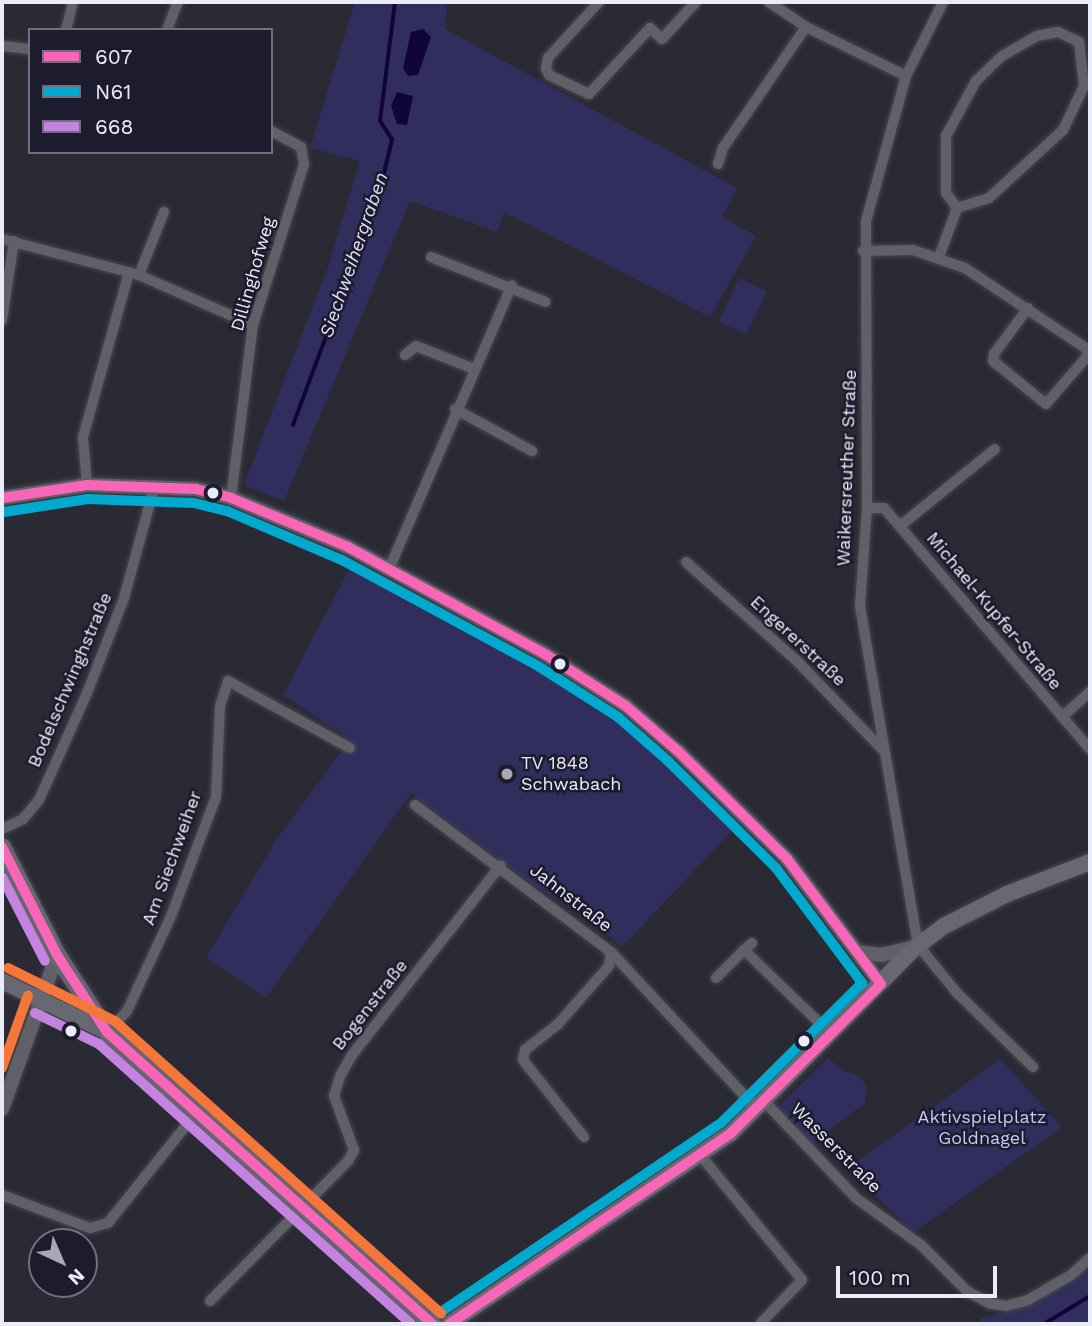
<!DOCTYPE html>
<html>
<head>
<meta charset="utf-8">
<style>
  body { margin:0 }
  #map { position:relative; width:1092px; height:1326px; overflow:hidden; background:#2a2a35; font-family:"Work Sans",sans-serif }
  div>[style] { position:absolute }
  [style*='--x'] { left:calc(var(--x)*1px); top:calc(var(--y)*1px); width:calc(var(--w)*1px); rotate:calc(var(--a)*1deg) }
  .green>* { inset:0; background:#312e5d; transform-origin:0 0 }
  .water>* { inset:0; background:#110439 }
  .stream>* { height:3.5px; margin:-1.75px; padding:0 1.75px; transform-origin:1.75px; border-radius:1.75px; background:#110439 }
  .roads { filter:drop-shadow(0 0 2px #474750) drop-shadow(0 0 2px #474750) }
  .minor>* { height:10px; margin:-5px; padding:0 5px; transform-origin:5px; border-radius:5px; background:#5f6068 }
  .tertiary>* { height:14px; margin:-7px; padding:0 7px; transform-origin:7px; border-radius:7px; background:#5f6068 }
  .secondary>* { height:16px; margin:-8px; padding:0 8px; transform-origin:8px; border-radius:8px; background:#686873 }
  .primary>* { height:18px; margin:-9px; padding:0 9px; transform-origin:9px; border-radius:9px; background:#666672 }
  .bus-1>* { height:10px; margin:-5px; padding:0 5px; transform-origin:5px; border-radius:5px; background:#fa66b7 }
  .bus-2>* { height:10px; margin:-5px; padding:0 5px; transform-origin:5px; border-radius:5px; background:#00a9ce }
  .bus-3>* { height:10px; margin:-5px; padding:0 5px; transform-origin:5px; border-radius:5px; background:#c483df }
  .bus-4>* { height:10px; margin:-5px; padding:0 5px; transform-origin:5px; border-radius:5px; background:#f5763a }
  .dots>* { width:19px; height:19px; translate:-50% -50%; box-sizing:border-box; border:4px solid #1c1c2e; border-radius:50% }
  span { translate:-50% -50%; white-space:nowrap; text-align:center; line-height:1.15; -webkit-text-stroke:5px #1c1c2e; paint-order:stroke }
  .street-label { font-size:18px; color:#ebecf9 }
  .poi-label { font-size:18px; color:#ebecf9 }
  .left { translate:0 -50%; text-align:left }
  .park-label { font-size:18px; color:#c6c7f4 }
  .water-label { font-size:19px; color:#dddef5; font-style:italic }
  .frame { position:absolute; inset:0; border:4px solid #ebecf9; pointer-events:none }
  .legend { position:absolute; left:28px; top:28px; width:245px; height:126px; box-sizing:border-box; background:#1c1c2e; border:2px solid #6f6f7f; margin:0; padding:9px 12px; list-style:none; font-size:21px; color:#ebecf9 }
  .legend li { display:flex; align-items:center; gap:14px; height:35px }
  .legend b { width:35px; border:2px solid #6f6f7f }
  .north { position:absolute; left:28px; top:1228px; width:70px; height:70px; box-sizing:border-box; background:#1c1c2e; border:2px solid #6f6f7f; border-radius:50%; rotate:136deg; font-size:19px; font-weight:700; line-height:28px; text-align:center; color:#ebecf9 }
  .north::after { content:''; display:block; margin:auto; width:24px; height:32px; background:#a7a8b4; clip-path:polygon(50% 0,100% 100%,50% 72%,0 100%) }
  .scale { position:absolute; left:836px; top:1266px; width:161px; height:32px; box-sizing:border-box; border:4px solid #ebecf9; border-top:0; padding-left:9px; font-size:21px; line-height:24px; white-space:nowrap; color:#ebecf9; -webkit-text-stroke:5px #1c1c2e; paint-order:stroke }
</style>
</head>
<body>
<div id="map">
  <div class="green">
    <i style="clip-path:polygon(355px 2px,447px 2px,445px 29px,737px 188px,722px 217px,756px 236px,710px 317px,504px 212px,497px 232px,410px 201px,284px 501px,244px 485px,328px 267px,360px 161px,310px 148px)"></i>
    <i style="left:739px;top:278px;width:31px;height:48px;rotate:25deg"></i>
    <i style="clip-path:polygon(354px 560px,563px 675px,580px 693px,621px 716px,741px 821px,622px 947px,589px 919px,538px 888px,411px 793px,266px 998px,206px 958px,276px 840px,350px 740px,283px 695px)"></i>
    <i style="clip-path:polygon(828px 1058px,843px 1071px,860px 1076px,867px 1087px,865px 1103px,812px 1143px,778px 1107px)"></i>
    <i style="clip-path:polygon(1000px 1059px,1062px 1127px,914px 1232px,847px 1169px)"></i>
    <i style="clip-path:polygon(1090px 1256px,1090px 1324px,976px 1324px,982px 1318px,1036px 1304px)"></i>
  </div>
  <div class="water">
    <i style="clip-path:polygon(423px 29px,431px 37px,418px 75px,408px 76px,403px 68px,411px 32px)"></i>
    <i style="clip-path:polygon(397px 92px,413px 96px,407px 125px,397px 124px,391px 106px)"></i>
  </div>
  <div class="stream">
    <i style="--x:293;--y:425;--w:242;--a:-69.5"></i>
    <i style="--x:378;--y:198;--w:60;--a:-76.4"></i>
    <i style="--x:392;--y:140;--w:22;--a:-122"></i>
    <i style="--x:380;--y:121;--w:120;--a:-82.8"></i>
    <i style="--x:1044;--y:1324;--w:54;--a:-31.3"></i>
  </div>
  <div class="roads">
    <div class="minor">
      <i style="--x:599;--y:2;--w:76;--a:132.3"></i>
      <i style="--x:548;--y:58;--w:10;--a:101"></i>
      <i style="--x:546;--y:68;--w:8;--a:67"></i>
      <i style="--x:549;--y:75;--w:44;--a:25.4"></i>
      <i style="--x:589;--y:94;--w:90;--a:-47.3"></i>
      <i style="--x:650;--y:28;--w:16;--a:43"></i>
      <i style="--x:662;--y:39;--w:50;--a:-47.4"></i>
      <i style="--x:769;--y:2;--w:45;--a:34"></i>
      <i style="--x:806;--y:27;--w:111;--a:26.1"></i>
      <i style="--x:943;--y:2;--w:83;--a:116.6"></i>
      <i style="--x:906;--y:76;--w:150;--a:105.4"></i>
      <i style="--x:866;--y:221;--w:287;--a:89.8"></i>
      <i style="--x:867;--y:508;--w:98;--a:94.1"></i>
      <i style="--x:860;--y:606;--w:344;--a:80.3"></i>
      <i style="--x:918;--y:945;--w:62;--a:50.9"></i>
      <i style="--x:957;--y:993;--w:106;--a:44.2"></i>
      <i style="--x:66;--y:30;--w:29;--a:-76"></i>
      <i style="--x:167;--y:30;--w:30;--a:-69"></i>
      <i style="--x:2;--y:46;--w:28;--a:6"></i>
      <i style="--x:718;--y:164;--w:17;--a:-73"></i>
      <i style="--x:723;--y:148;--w:147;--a:-55.6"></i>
      <i style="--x:2;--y:239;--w:142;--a:14.7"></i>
      <i style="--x:139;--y:275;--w:124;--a:23.7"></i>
      <i style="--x:863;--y:251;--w:50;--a:-1.1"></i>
      <i style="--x:913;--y:250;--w:55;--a:19.1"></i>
      <i style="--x:965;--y:268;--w:150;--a:33.6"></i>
      <i style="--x:431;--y:257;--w:123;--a:21.4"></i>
      <i style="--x:939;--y:257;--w:52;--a:-69.8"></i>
      <i style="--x:957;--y:208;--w:19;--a:-126"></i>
      <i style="--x:946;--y:193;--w:57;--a:-90"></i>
      <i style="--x:946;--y:136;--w:63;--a:-61.4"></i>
      <i style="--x:976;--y:81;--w:36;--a:-44"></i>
      <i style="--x:1002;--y:56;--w:40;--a:-29.7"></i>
      <i style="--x:1037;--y:36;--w:21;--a:-11"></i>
      <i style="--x:1058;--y:32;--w:23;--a:25"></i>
      <i style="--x:1079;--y:42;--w:44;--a:83.5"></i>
      <i style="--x:1084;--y:86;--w:49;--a:115.5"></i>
      <i style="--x:1063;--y:130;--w:100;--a:137.4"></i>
      <i style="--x:989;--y:198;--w:34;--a:163"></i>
      <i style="--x:139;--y:275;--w:68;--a:-68.4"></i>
      <i style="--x:1028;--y:308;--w:57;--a:126.5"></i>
      <i style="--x:994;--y:354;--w:7;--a:98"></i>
      <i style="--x:993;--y:361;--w:68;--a:39.1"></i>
      <i style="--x:1046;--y:404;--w:67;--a:-49.2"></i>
      <i style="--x:2;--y:320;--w:80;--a:-81.4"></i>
      <i style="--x:405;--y:355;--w:14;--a:-39"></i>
      <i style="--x:416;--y:346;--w:62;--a:21.6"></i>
      <i style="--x:455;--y:409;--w:88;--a:28.6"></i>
      <i style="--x:87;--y:485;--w:48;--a:-94.8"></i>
      <i style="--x:83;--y:437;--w:171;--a:-74.4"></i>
      <i style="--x:231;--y:498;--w:174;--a:-82.8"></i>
      <i style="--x:253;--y:325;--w:169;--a:-72.4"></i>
      <i style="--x:304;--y:164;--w:17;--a:-100"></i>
      <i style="--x:301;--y:147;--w:34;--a:-152"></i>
      <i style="--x:867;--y:508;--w:17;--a:0"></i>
      <i style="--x:884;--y:508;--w:317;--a:49.5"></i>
      <i style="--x:900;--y:526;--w:122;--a:-39"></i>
      <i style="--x:686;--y:562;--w:149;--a:41.7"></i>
      <i style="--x:797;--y:661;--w:124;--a:46"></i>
      <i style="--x:389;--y:569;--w:309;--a:-66.6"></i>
      <i style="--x:1062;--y:717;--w:38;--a:-42"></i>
      <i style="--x:415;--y:805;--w:245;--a:36.9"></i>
      <i style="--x:611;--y:952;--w:214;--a:47.1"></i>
      <i style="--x:2;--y:829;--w:23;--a:-25"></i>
      <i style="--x:23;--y:819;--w:25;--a:-50"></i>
      <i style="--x:39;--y:800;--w:117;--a:-65.8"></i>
      <i style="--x:87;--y:693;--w:102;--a:-68.7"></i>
      <i style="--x:124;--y:598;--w:117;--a:-74.7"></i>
      <i style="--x:752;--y:943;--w:11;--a:139"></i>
      <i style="--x:744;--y:950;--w:122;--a:44"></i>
      <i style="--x:716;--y:978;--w:40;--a:-45"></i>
      <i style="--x:107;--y:1032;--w:29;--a:-46"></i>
      <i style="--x:127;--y:1011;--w:105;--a:-65.1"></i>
      <i style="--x:171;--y:916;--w:127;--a:-69.3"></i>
      <i style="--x:216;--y:797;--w:91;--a:-87.5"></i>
      <i style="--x:220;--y:706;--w:26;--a:-72"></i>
      <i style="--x:228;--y:681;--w:139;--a:28.8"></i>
      <i style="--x:765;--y:1102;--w:132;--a:46.5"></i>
      <i style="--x:856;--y:1198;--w:80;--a:35.9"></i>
      <i style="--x:921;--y:1245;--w:65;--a:45"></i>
      <i style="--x:967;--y:1291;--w:25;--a:29"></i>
      <i style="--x:989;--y:1303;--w:17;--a:10"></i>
      <i style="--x:1006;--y:1306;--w:23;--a:-15"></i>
      <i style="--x:1028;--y:1300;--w:50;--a:-30.2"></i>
      <i style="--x:1071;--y:1275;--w:25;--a:-42"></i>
      <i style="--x:584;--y:1137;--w:98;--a:-128.4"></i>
      <i style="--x:523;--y:1060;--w:10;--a:-79"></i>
      <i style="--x:525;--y:1050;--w:42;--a:-38.2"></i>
      <i style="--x:558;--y:1024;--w:77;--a:-48.7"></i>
      <i style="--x:609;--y:966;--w:14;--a:-82"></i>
      <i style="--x:701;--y:1156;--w:160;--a:50.8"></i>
      <i style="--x:802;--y:1280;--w:61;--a:133.7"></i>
      <i style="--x:2;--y:1195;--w:94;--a:20.6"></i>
      <i style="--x:90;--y:1228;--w:19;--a:-16"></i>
      <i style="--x:108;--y:1223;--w:141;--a:-51.3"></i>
      <i style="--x:210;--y:1301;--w:197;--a:-45.4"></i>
      <i style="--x:348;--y:1161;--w:13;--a:-61"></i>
      <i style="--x:354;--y:1150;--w:58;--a:-110.3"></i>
      <i style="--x:334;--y:1096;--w:21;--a:-73"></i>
      <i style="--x:340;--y:1076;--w:24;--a:-60"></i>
      <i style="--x:352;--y:1055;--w:241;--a:-51.9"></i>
    </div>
    <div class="tertiary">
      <i style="--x:2;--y:498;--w:86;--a:-8.7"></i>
      <i style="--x:87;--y:485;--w:109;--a:2.1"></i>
      <i style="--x:196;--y:489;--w:36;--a:14"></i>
      <i style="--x:231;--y:498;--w:127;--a:22.7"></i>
      <i style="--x:348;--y:547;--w:224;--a:28.5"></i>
      <i style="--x:545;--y:654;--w:96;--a:32.7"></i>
      <i style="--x:626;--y:706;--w:69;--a:40.9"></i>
      <i style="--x:678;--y:751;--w:153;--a:44.7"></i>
      <i style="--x:787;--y:859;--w:156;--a:53.1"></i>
      <i style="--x:857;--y:952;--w:24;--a:7"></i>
      <i style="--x:881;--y:955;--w:36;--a:-13"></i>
      <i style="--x:2;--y:1109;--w:164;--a:-70.3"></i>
    </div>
    <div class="secondary">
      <i style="--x:2;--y:981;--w:117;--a:25.9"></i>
      <i style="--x:449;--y:1324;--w:339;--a:-34.1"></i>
      <i style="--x:730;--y:1134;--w:264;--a:-45.2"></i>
      <i style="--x:916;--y:947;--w:35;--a:-37"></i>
      <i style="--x:944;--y:926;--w:71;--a:-26.9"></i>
      <i style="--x:1007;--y:894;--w:89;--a:-21.1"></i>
    </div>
    <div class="primary">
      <i style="--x:2;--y:847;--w:121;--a:63"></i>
      <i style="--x:57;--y:955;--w:92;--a:57"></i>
      <i style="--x:107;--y:1032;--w:437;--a:41.9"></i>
    </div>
  </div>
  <div class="bus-1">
    <i style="--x:2;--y:498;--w:86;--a:-8.7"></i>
    <i style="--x:87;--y:485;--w:109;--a:2.1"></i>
    <i style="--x:196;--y:489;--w:36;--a:14"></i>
    <i style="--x:231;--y:498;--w:127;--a:22.7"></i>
    <i style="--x:348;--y:547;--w:224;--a:28.5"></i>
    <i style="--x:545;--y:654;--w:96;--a:32.7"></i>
    <i style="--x:626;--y:706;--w:69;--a:40.9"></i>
    <i style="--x:678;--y:751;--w:153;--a:44.7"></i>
    <i style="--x:787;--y:859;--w:156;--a:53.1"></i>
    <i style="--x:881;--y:984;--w:213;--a:135.2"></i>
    <i style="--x:730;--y:1134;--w:339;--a:145.9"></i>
    <i style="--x:2;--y:847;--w:121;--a:63"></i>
    <i style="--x:57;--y:955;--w:92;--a:57"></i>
    <i style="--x:107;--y:1032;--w:437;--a:41.9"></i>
  </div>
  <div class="bus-2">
    <i style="--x:4;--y:512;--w:85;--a:-8.8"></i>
    <i style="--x:88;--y:499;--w:106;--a:2.2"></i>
    <i style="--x:194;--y:503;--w:34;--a:14"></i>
    <i style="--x:227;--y:511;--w:125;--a:23.1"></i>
    <i style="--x:342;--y:560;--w:223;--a:28.4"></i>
    <i style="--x:538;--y:666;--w:95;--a:32.5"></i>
    <i style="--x:618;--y:717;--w:67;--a:41.3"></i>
    <i style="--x:668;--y:761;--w:152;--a:44.7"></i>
    <i style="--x:776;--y:868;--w:144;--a:53.2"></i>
    <i style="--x:862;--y:983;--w:199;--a:135.2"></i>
    <i style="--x:721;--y:1123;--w:338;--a:146"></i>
  </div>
  <div class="bus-3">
    <i style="--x:2;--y:877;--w:94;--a:62.9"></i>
    <i style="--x:35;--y:1013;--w:71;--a:25.8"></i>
    <i style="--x:99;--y:1044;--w:419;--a:41.9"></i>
  </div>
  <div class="bus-4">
    <i style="--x:8;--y:968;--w:119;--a:26.4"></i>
    <i style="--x:115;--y:1021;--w:438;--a:41.9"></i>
    <i style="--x:2;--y:1068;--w:77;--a:-70.4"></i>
  </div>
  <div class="dots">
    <i style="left:213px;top:493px;background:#ebecf9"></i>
    <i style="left:560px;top:664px;background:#ebecf9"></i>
    <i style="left:507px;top:774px;background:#a7a8b4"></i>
    <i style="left:71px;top:1031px;background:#ebecf9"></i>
    <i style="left:804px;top:1041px;background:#ebecf9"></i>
  </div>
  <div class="street-label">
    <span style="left:253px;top:274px;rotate:-74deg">Dillinghofweg</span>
    <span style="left:847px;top:468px;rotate:-88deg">Waikersreuther Straße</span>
    <span style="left:994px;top:611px;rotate:50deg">Michael-Kupfer-Straße</span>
    <span style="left:798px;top:641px;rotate:43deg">Engererstraße</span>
    <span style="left:70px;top:680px;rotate:-67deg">Bodelschwinghstraße</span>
    <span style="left:172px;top:858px;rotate:-70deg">Am Siechweiher</span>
    <span style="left:571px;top:898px;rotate:38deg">Jahnstraße</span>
    <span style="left:370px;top:1005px;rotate:-52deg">Bogenstraße</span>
    <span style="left:836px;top:1148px;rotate:45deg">Wasserstraße</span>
  </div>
  <div class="poi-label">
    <span class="left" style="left:521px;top:774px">TV 1848<br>Schwabach</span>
  </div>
  <div class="park-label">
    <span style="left:982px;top:1128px">Aktivspielplatz<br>Goldnagel</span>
  </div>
  <div class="water-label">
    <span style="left:354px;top:255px;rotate:-71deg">Siechweihergraben</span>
  </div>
  <div class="frame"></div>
  <ul class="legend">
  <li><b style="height:9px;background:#fa66b7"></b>607</li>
  <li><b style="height:9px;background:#00a9ce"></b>N61</li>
  <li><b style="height:9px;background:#c483df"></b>668</li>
  </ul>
  <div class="north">N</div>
  <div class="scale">100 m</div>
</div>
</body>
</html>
